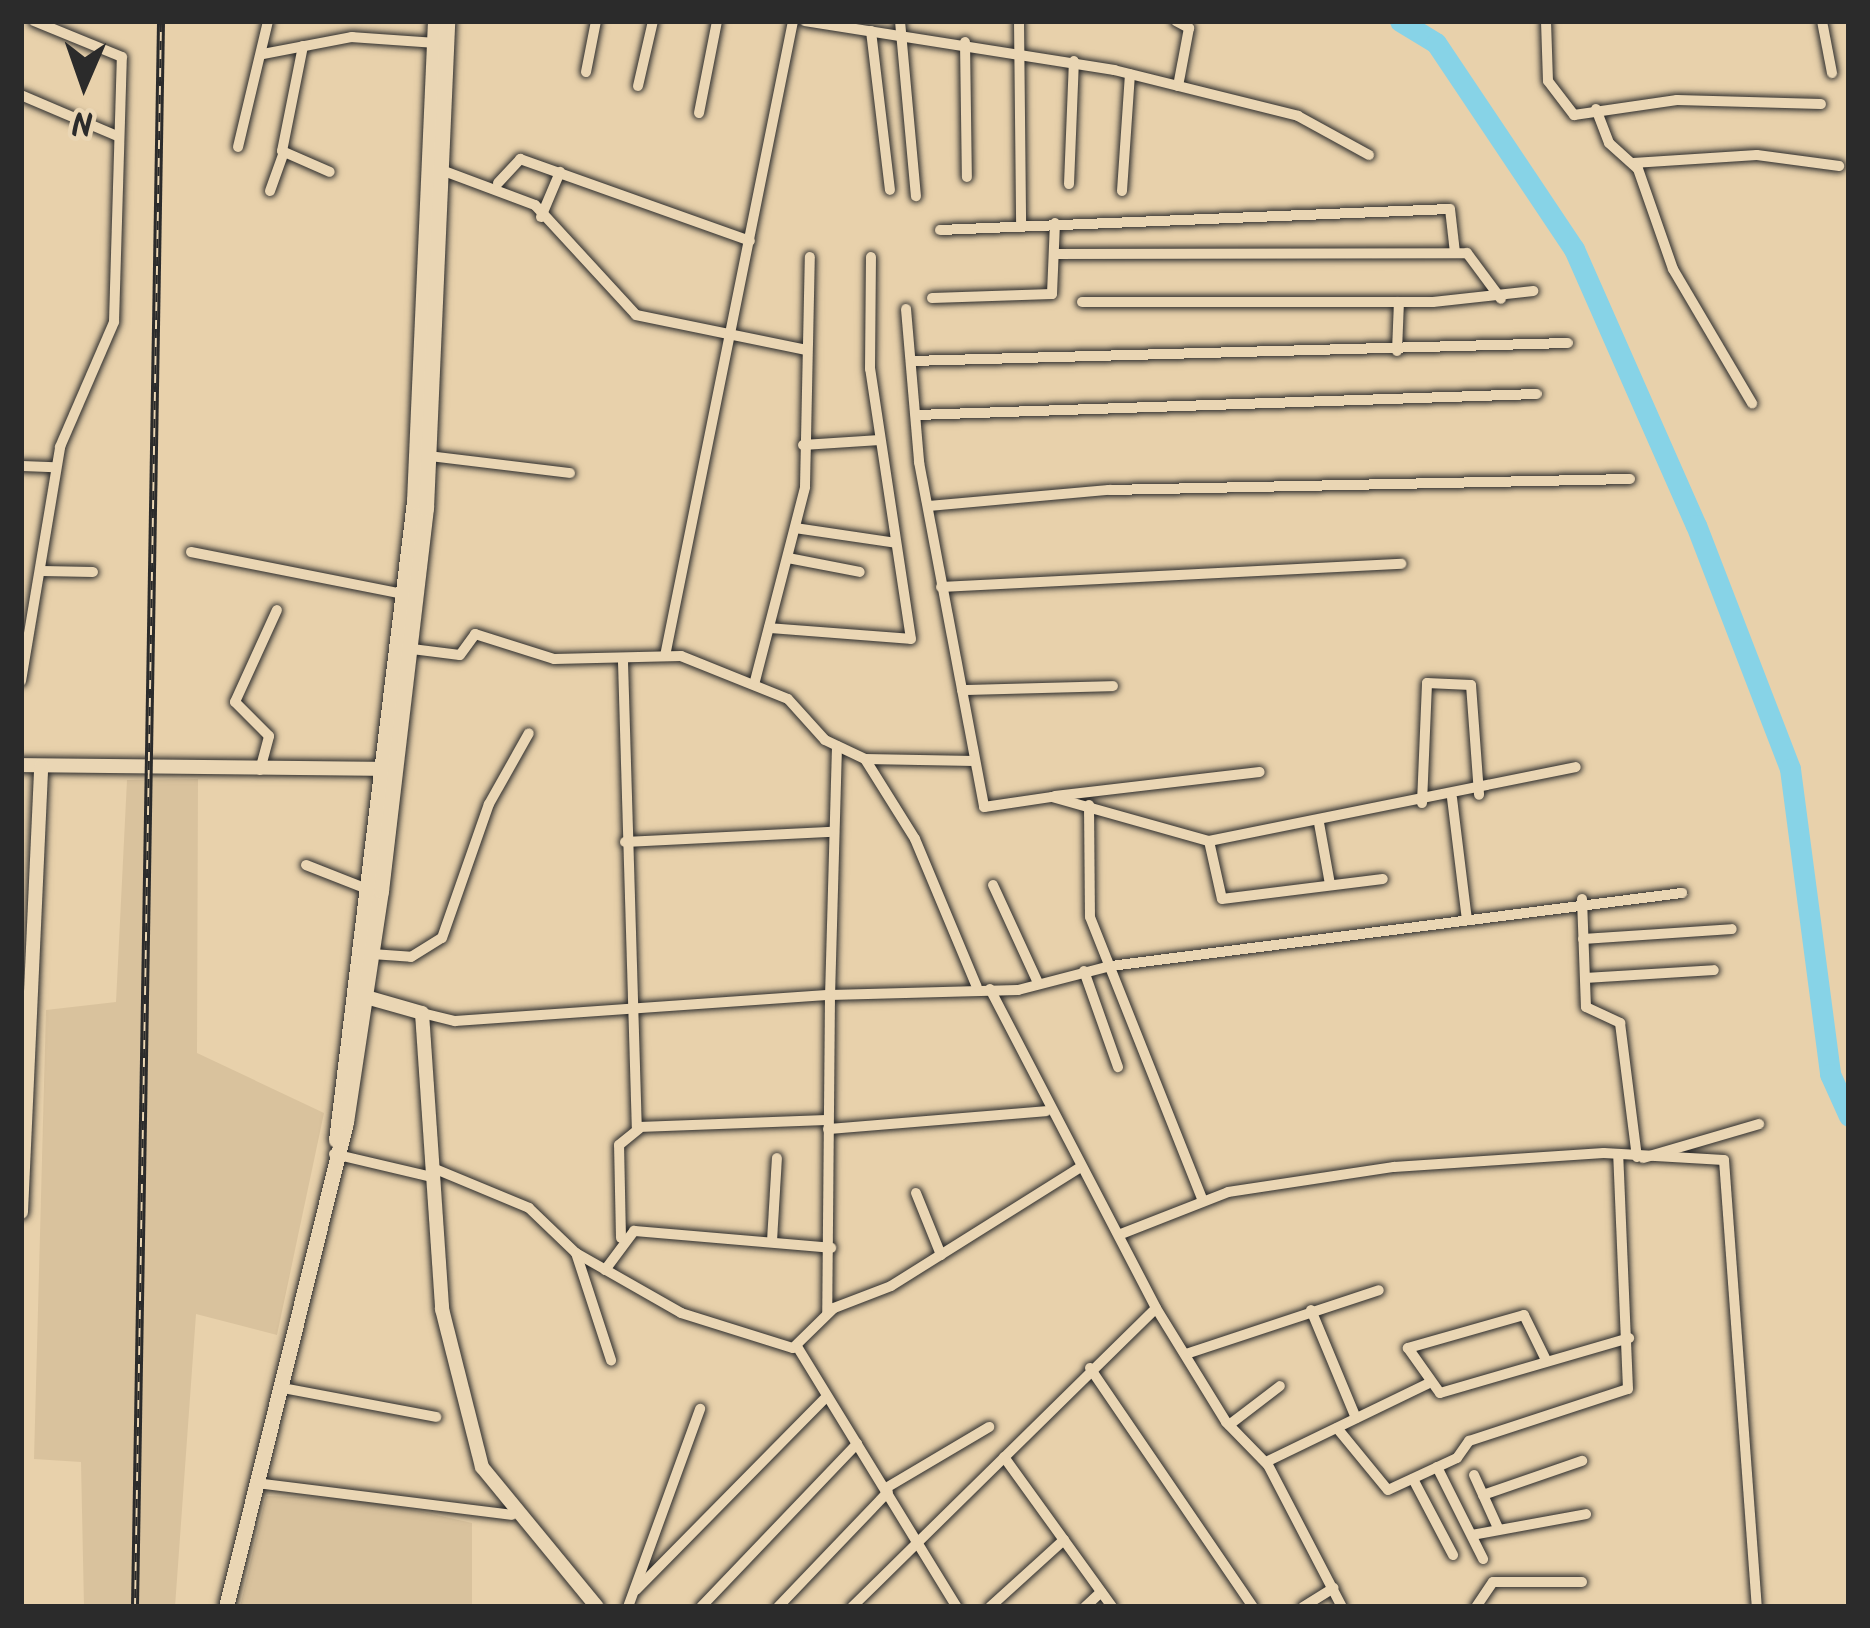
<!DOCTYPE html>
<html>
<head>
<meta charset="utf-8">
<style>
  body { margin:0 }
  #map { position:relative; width:1870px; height:1628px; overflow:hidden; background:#e8d1ab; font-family:Kalam,sans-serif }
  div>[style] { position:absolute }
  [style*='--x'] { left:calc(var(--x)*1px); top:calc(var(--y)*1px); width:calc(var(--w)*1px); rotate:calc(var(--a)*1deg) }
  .built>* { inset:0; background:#d9c29d }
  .river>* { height:21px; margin:-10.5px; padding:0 10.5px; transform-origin:10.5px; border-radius:10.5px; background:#87d3e7 }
  .roads { filter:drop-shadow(0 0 3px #2b2b2b) drop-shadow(0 0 3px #2b2b2b) }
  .street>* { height:10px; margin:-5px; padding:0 5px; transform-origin:5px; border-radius:5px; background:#ead6b4 }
  .secondary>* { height:14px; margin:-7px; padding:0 7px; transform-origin:7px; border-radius:7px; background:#ead6b4 }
  .primary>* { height:15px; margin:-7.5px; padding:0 7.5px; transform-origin:7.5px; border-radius:7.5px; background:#ead6b4 }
  .rail>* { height:8px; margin-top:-4px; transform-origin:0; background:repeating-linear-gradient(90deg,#ead6b4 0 9px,#2b2b2b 0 18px); box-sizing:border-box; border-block:3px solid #2b2b2b }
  span { translate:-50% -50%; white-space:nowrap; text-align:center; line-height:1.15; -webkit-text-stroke:9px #ead6b4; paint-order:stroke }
  .frame { position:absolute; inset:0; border:24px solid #2b2b2b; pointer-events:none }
  .north { position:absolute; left:24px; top:24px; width:120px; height:120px; -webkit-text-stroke:9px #ead6b4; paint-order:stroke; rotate:182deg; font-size:33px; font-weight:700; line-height:48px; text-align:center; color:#2b2b2b }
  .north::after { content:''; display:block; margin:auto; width:42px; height:54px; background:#2b2b2b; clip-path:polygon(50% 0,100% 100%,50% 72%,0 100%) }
</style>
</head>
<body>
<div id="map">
  <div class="built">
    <i style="clip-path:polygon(198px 779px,197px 1053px,324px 1113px,277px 1335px,196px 1314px,175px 1607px,84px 1607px,81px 1462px,34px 1459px,46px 1010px,116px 1002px,127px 780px)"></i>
    <i style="clip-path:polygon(266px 1496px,365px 1499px,472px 1523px,472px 1607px,240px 1607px)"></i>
  </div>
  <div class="river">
    <i style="--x:1400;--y:21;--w:42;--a:31.4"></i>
    <i style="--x:1436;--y:43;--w:248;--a:56.2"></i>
    <i style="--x:1574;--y:249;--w:302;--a:66.2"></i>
    <i style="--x:1696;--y:525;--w:261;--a:68.9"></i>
    <i style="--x:1790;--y:769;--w:308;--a:82.5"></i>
    <i style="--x:1830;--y:1074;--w:46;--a:65.7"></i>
  </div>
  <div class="roads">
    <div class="street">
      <i style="--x:805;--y:21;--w:313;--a:9"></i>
      <i style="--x:1114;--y:70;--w:190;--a:14"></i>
      <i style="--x:1298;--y:116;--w:81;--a:28.8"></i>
      <i style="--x:900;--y:21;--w:176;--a:84.8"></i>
      <i style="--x:1019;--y:21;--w:204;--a:89.4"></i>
      <i style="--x:1176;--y:21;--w:15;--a:28"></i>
      <i style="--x:1189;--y:28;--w:59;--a:100.7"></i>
      <i style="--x:1546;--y:21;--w:60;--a:88.1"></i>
      <i style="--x:1548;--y:81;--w:43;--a:52.6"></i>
      <i style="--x:1574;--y:115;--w:104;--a:-8.3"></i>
      <i style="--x:1677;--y:100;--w:144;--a:1.6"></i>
      <i style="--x:1822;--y:21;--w:53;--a:79.1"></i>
      <i style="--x:871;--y:31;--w:160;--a:83.2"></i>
      <i style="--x:965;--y:42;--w:135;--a:89.2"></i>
      <i style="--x:303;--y:46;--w:107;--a:101.3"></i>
      <i style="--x:282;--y:151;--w:52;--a:23.6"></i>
      <i style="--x:263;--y:54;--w:91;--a:-10.8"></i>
      <i style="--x:352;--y:37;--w:83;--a:4.1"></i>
      <i style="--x:586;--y:72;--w:52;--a:-78.9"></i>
      <i style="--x:638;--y:86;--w:67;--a:-77"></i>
      <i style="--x:21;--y:95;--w:104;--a:23.1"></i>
      <i style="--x:1596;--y:109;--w:36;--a:69"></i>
      <i style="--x:1609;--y:143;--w:39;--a:42"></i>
      <i style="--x:1638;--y:169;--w:106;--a:70.7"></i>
      <i style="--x:1673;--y:269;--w:156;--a:59.5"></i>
      <i style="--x:699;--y:113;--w:94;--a:-78.9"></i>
      <i style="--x:238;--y:147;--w:130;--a:-76.6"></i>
      <i style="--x:1633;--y:163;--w:124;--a:-3.7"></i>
      <i style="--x:1757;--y:155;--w:83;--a:7.6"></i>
      <i style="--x:444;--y:171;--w:97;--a:20.5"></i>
      <i style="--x:535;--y:205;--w:149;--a:47.4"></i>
      <i style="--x:636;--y:315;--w:174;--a:11.6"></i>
      <i style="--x:498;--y:183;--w:33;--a:-47"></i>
      <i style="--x:520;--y:159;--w:244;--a:19.6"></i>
      <i style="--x:1069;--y:184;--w:123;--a:-87.7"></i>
      <i style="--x:270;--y:191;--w:41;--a:-70.3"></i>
      <i style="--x:1122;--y:191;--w:117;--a:-86.1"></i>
      <i style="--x:541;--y:217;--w:49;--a:-67.1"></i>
      <i style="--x:940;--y:230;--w:510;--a:-2.36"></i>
      <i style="--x:1450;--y:209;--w:44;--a:83.5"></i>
      <i style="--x:1055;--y:254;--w:412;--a:-0.1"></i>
      <i style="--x:1467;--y:253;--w:57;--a:53.5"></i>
      <i style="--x:932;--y:298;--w:120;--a:-1.9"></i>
      <i style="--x:1052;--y:294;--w:71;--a:-87.6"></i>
      <i style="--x:1082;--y:302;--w:351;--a:0"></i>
      <i style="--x:1433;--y:302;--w:101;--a:-6.3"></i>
      <i style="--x:906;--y:309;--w:154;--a:85.1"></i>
      <i style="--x:919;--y:462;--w:351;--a:79.3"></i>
      <i style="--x:984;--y:807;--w:69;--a:-8.4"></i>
      <i style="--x:1052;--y:797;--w:163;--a:15.7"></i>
      <i style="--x:1209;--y:841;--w:374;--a:-11.4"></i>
      <i style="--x:1397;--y:351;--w:49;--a:-87.7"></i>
      <i style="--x:911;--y:361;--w:657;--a:-1.57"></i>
      <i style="--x:916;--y:415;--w:621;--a:-1.94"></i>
      <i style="--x:803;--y:445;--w:77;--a:-3.7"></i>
      <i style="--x:429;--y:456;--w:142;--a:6.9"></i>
      <i style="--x:21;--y:466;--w:35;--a:2"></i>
      <i style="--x:928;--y:506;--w:182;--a:-5.1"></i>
      <i style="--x:1109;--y:490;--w:521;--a:-1.21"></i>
      <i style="--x:795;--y:528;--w:102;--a:8.4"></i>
      <i style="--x:191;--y:552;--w:217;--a:11.2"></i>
      <i style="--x:788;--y:558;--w:73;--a:11"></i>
      <i style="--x:42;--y:571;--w:51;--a:1.1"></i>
      <i style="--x:941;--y:587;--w:461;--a:-2.9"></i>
      <i style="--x:769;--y:628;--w:142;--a:4.4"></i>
      <i style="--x:911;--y:639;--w:273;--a:-98.6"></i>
      <i style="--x:870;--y:369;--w:112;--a:-89.5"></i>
      <i style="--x:412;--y:649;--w:48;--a:7.1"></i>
      <i style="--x:460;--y:655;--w:26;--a:-54"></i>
      <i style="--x:475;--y:634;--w:83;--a:17.6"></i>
      <i style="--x:554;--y:659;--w:127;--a:-1.4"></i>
      <i style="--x:681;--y:656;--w:115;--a:21.9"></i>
      <i style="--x:788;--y:699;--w:55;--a:47.9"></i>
      <i style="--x:825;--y:740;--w:44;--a:25.4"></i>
      <i style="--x:865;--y:759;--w:109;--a:1.1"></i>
      <i style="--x:665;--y:656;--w:648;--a:-78.6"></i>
      <i style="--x:623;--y:662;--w:465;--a:88.3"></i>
      <i style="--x:637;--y:1127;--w:191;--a:-2.1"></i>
      <i style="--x:21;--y:681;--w:237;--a:-80.5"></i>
      <i style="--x:60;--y:447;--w:136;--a:-66.6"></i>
      <i style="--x:114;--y:322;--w:265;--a:-88.3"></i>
      <i style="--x:122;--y:57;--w:95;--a:-157.8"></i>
      <i style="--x:755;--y:681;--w:200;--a:-75.5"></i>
      <i style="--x:805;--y:487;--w:230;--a:-88.8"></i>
      <i style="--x:962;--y:690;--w:151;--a:-1.5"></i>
      <i style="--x:837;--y:746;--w:249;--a:91.6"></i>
      <i style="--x:830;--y:995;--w:188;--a:-1.5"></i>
      <i style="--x:1018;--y:990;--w:96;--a:-14.5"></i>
      <i style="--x:1111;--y:966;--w:576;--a:-7.29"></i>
      <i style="--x:865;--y:759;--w:94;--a:58"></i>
      <i style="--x:915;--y:839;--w:160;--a:67.3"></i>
      <i style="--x:260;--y:770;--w:35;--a:-75"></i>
      <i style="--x:269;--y:736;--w:48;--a:-135"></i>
      <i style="--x:235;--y:702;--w:101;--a:-65.5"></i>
      <i style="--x:1055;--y:796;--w:206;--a:-6.7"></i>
      <i style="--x:1452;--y:798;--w:123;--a:83"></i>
      <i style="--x:1422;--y:803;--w:120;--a:-87.6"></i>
      <i style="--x:1427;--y:683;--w:44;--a:2.6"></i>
      <i style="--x:1471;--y:685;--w:110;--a:85.8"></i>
      <i style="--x:1089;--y:805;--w:112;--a:89.5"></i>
      <i style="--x:1090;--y:917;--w:303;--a:68.3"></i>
      <i style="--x:1319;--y:823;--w:62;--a:79.8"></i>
      <i style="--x:1209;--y:841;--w:59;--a:77.4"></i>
      <i style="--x:1222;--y:899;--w:162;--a:-7.1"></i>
      <i style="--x:625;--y:842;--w:208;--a:-2.8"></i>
      <i style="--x:306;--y:865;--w:66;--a:21.5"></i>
      <i style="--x:993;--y:885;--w:108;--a:65.3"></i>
      <i style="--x:1582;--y:899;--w:108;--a:87.9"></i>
      <i style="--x:1586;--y:1007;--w:38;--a:25"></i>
      <i style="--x:1620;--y:1023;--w:135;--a:82.8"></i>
      <i style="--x:1583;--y:939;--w:149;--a:-3.8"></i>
      <i style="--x:372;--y:954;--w:39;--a:4"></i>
      <i style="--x:411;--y:957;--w:36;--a:-32"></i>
      <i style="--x:442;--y:938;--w:142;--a:-70.7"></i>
      <i style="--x:489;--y:804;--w:81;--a:-60.6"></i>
      <i style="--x:1084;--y:971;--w:102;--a:70.5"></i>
      <i style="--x:1585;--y:978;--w:129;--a:-3.5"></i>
      <i style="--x:990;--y:989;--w:360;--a:62.5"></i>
      <i style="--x:1156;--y:1308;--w:134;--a:58.4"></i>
      <i style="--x:1226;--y:1422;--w:60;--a:45.7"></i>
      <i style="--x:1268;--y:1465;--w:160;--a:62.5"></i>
      <i style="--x:422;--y:1013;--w:34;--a:14"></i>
      <i style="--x:455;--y:1021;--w:376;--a:-4"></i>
      <i style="--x:830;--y:995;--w:318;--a:90.5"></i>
      <i style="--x:828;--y:1129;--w:219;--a:-4.7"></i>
      <i style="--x:334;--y:1154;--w:101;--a:13.2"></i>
      <i style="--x:1643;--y:1158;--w:121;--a:-16.3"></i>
      <i style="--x:433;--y:1168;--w:104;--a:22.6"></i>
      <i style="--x:529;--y:1208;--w:65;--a:43.8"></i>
      <i style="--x:576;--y:1253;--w:121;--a:29.7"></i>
      <i style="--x:681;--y:1313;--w:117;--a:17.4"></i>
      <i style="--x:793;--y:1348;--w:57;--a:-44.3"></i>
      <i style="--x:834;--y:1308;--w:61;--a:-21.1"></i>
      <i style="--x:891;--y:1286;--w:224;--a:-32.1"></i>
      <i style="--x:916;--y:1193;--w:67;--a:68"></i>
      <i style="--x:1121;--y:1234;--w:115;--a:-21.4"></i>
      <i style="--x:1228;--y:1192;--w:168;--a:-8.6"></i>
      <i style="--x:1394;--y:1167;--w:210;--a:-3.8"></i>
      <i style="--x:1604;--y:1153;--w:120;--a:3.3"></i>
      <i style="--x:1724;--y:1160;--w:448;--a:85.8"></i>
      <i style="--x:621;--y:1238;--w:93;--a:-91.2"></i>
      <i style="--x:619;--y:1145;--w:26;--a:-39"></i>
      <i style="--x:772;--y:1241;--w:83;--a:-86.6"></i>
      <i style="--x:576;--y:1253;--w:113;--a:71.9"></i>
      <i style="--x:605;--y:1270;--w:49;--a:-53.4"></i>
      <i style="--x:634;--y:1231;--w:198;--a:4.9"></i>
      <i style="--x:1311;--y:1310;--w:117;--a:67.4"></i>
      <i style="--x:798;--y:1348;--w:304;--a:58.5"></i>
      <i style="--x:1186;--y:1354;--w:203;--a:-18.3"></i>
      <i style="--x:1546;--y:1360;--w:50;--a:-116.1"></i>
      <i style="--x:1524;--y:1315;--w:121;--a:164.1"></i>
      <i style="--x:1408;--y:1348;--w:55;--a:54.6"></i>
      <i style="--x:1440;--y:1393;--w:197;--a:-16.2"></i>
      <i style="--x:1090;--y:1368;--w:289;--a:55.7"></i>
      <i style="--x:283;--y:1388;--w:156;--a:10.7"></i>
      <i style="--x:1229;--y:1425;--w:64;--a:-37.4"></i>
      <i style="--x:1337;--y:1428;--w:80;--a:50.6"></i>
      <i style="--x:1388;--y:1490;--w:76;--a:-24.9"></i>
      <i style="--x:1457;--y:1458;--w:21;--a:-55"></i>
      <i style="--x:1469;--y:1441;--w:167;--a:-18.1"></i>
      <i style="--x:1628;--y:1389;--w:234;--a:-92.4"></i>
      <i style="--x:1004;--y:1457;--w:185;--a:54.2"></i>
      <i style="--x:1266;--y:1462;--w:179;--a:-25.8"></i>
      <i style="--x:1437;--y:1467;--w:103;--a:63.4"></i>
      <i style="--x:1474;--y:1475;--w:58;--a:65.6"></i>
      <i style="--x:1413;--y:1479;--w:86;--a:62.2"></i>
      <i style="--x:256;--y:1483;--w:258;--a:7.1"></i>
      <i style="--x:886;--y:1488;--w:120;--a:-30.6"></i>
      <i style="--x:1483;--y:1495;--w:105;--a:-19"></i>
      <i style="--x:1472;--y:1535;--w:116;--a:-10.4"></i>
      <i style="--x:636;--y:1590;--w:271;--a:-45.4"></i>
      <i style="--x:628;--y:1607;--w:211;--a:-70"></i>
      <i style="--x:701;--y:1607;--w:226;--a:-46.3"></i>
      <i style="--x:778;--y:1607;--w:159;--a:-46.3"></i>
      <i style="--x:852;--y:1607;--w:426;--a:-44.5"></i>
      <i style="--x:990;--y:1607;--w:100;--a:-42.2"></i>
      <i style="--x:1085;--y:1607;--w:22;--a:-43"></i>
      <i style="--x:1303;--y:1607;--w:36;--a:-32"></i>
      <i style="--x:1476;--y:1607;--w:30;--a:-56"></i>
      <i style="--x:1493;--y:1582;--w:89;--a:0"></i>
    </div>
    <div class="secondary">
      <i style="--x:21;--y:765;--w:366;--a:0.6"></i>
      <i style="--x:366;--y:997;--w:58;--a:15.9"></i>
      <i style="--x:422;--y:1013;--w:297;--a:86.1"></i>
      <i style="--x:442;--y:1309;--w:163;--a:75.8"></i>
      <i style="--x:482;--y:1467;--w:181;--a:50.6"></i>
      <i style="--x:21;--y:1212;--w:446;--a:-87.4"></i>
    </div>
    <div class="primary">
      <i style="--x:336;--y:1140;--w:644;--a:-83.04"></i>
      <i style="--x:414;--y:501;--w:480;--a:-87.5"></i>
      <i style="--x:226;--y:1607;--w:500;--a:-76.1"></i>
      <i style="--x:346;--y:1122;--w:234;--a:-81.4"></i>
      <i style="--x:381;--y:891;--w:386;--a:-83.3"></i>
      <i style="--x:426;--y:508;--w:487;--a:-87.5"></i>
    </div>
  </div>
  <div class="rail">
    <i style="--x:135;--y:1607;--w:1586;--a:-89.06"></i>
  </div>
  <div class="frame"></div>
  <div class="north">N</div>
</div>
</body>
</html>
